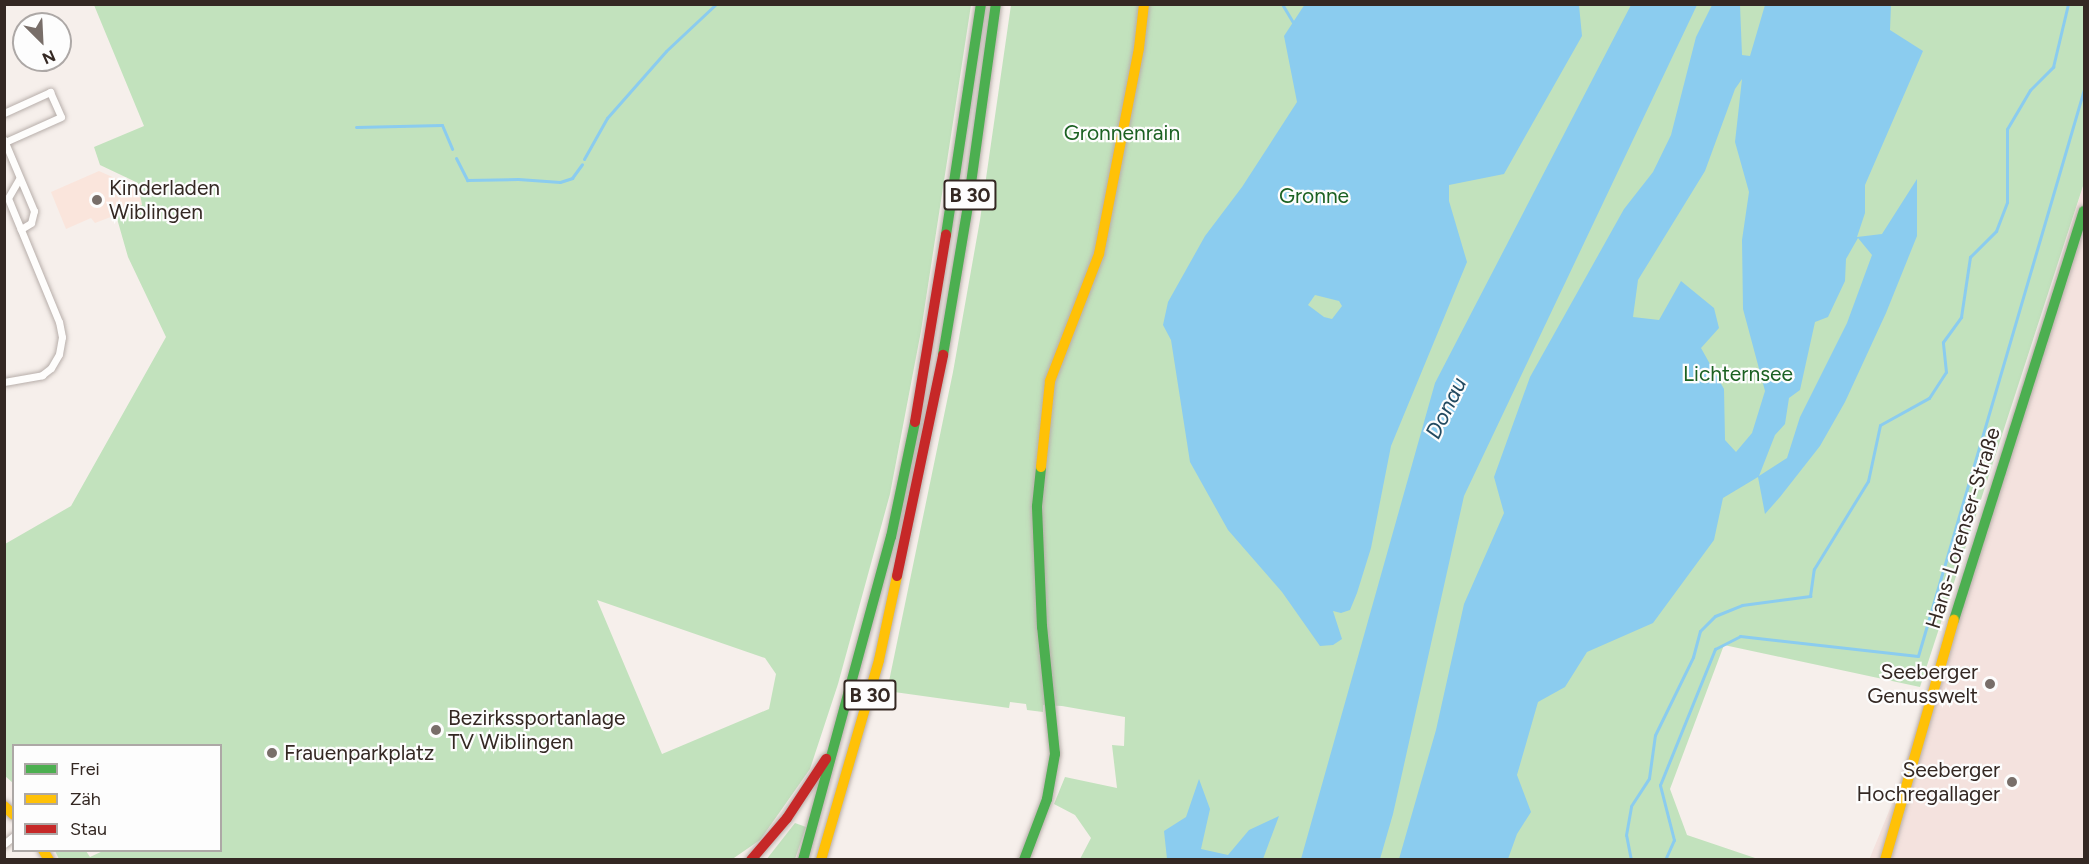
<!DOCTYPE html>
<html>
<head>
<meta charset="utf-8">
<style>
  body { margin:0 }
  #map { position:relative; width:2089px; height:864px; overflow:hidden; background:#f6efeb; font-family:Figtree,sans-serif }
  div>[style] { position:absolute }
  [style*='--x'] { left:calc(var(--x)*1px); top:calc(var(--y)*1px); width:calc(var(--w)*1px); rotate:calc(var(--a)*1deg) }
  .built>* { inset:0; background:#fae5dc }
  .industrial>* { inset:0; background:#f4e2de }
  .green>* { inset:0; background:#c2e2bd }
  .water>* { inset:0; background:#8bccef }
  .stream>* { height:3px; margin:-1.5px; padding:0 1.5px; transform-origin:1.5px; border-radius:1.5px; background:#8bccef }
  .roads { filter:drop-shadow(0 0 2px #b7aeaa) drop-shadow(0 0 2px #b7aeaa) }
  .street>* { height:7px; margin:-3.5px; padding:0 3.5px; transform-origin:3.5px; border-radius:3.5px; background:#fefdfc }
  .fast>* { height:10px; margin:-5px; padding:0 5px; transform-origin:5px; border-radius:5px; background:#4caf50 }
  .slow>* { height:10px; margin:-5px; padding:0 5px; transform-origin:5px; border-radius:5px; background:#ffc107 }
  .jam>* { height:10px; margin:-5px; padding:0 5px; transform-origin:5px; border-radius:5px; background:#c62828 }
  .dots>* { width:16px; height:16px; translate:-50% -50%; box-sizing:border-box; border:3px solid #fdfdfd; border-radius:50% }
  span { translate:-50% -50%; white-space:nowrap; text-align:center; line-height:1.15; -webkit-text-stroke:4.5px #fdfdfd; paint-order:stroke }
  .shield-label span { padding:2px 4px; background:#fdfdfd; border:2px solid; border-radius:4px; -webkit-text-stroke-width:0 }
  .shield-label { font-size:20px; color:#342823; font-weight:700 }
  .park-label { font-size:21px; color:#1b6122 }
  .poi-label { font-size:21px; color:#342823 }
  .left { translate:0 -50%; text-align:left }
  .right { translate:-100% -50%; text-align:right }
  .street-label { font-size:21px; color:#342823 }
  .water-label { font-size:22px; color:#224a61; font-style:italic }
  .frame { position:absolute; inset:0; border:6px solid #342823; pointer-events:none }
  .legend { position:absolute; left:12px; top:744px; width:210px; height:108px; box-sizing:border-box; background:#fdfdfd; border:2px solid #ada8a6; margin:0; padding:8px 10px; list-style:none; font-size:18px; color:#342823 }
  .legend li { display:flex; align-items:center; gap:12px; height:30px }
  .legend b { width:30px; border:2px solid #ada8a6 }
  .north { position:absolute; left:12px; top:12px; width:60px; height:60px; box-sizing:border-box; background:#fdfdfd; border:2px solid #ada8a6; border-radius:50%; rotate:156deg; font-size:16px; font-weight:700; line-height:24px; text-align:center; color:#342823 }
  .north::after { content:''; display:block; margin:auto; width:21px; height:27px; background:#786e69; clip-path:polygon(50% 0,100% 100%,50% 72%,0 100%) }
</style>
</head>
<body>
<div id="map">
  <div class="built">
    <i style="clip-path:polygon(99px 171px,128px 184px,138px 183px,142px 205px,95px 223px,91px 218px,66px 229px,51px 192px)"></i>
  </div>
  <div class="industrial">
    <i style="clip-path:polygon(2084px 183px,2084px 859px,1869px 860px,1896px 794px)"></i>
  </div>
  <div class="green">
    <i style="clip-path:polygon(evenodd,94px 5px,971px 5px,921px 331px,890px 494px,838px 684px,810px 769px,760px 840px,731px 860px,59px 859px,55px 851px,86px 851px,90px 857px,105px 850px,220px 850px,220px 746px,14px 746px,13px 783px,5px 776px,5px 544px,71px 506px,166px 337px,128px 257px,116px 215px,142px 205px,138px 183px,100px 165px,94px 147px,144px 126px,94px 5px,597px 600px,765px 658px,776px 674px,769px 709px,662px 754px,597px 600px)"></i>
    <i style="clip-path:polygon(1011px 5px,2084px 5px,2084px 183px,1920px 687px,1724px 645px,1670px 789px,1687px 835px,1758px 859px,1080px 859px,1091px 838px,1075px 815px,1054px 804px,1065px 777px,1117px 788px,1112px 745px,1124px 746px,1125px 717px,1062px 706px,1043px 705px,1043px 712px,1027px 710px,1026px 704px,1010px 702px,1009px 708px,887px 691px,953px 372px,980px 220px)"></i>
    <i style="clip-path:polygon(795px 823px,806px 827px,795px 859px,766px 860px)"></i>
  </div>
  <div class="water">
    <i style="clip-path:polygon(evenodd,1305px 4px,1579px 5px,1582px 36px,1504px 174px,1449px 185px,1449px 201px,1467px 262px,1391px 446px,1371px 548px,1357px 593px,1350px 610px,1341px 613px,1333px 611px,1342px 639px,1333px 645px,1320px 646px,1282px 592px,1228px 530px,1190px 462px,1171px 340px,1163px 325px,1168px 302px,1205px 236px,1242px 187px,1297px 102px,1284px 36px,1305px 4px,1315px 295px,1339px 301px,1342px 306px,1332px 319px,1324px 317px,1308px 305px,1315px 295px)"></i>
    <i style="clip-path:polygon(1631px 5px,1697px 5px,1464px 496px,1393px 814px,1380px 859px,1301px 859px,1435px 383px)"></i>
    <i style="clip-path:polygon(evenodd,1712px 5px,1740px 5px,1742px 55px,1750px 56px,1765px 5px,1891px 5px,1890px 30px,1923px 51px,1865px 185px,1865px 213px,1857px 237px,1882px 234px,1917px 179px,1917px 236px,1886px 313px,1845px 402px,1820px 446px,1780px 497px,1765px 514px,1758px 477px,1723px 498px,1714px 540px,1653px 623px,1587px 652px,1565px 687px,1538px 702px,1517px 775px,1531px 812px,1517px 834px,1508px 859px,1399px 859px,1436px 730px,1464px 604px,1504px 513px,1494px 477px,1530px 377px,1624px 209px,1653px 172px,1671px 135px,1696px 37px,1712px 5px,1742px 79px,1735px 142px,1749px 192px,1742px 240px,1743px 309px,1765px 391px,1752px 433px,1736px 452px,1725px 440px,1724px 389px,1701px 348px,1719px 328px,1714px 308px,1681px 281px,1659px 320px,1633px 317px,1638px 280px,1705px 171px,1735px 89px,1742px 79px,1712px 5px,1858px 238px,1872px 255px,1847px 323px,1800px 417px,1787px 458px,1759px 476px,1775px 435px,1785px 424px,1789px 398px,1800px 390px,1815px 322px,1828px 317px,1845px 281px,1846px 259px,1858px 238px)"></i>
    <i style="clip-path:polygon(1199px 779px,1210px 809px,1201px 849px,1228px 855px,1249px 830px,1279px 816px,1263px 859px,1167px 859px,1164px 831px,1186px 817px)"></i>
  </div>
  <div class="stream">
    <i style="--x:1282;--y:4;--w:23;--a:59"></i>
    <i style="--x:356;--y:127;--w:86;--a:-1.3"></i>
    <i style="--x:442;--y:125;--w:26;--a:67"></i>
    <i style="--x:456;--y:158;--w:25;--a:63"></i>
    <i style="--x:467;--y:180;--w:51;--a:-1.1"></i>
    <i style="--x:518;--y:179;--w:42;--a:4.1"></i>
    <i style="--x:560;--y:182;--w:13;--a:-18"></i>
    <i style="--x:572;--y:178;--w:17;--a:-54"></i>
    <i style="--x:584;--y:159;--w:47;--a:-60.7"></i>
    <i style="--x:607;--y:118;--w:89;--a:-48.6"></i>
    <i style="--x:666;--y:51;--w:69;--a:-43.2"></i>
    <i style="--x:1631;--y:860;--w:25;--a:-101"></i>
    <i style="--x:1626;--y:835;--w:29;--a:-80"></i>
    <i style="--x:1631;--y:806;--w:33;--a:-57"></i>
    <i style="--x:1649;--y:778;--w:43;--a:-82.1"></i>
    <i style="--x:1655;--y:735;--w:87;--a:-64"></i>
    <i style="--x:1693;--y:657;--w:27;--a:-75"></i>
    <i style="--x:1700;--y:631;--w:21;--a:-45"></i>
    <i style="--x:1715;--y:616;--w:29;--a:-22"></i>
    <i style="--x:1742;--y:605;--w:69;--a:-7.5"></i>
    <i style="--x:1810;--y:596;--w:27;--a:-82"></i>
    <i style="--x:1814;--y:569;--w:103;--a:-58.5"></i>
    <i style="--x:1868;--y:481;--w:57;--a:-77.9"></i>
    <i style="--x:1880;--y:425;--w:56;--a:-28.9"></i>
    <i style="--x:1929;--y:398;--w:31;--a:-57"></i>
    <i style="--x:1946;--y:372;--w:30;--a:-96"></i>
    <i style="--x:1943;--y:342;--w:31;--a:-54"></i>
    <i style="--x:1961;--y:317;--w:61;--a:-81.5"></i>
    <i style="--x:1970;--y:257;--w:37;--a:-45"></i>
    <i style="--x:1996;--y:231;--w:31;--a:-69"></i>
    <i style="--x:2007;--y:202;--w:73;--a:-90"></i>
    <i style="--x:2007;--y:129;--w:45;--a:-59.5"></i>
    <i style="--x:2030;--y:90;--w:33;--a:-45"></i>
    <i style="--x:2053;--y:67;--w:65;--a:-76.6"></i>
    <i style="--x:1665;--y:860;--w:22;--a:-66"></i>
    <i style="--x:1674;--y:840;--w:57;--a:-104.3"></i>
    <i style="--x:1660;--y:785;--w:147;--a:-68"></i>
    <i style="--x:1715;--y:649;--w:28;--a:-27"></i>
    <i style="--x:1740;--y:636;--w:179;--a:6.4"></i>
    <i style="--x:1918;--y:656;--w:591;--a:-73.68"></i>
  </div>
  <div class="roads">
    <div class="street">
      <i style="--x:4;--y:113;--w:51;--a:-24.5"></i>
      <i style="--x:50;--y:92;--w:27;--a:66"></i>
      <i style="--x:61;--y:117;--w:61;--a:155.9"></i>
      <i style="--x:4;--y:140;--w:77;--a:67.1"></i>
      <i style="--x:34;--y:211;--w:12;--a:104"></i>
      <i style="--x:31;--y:223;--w:12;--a:149"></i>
      <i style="--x:4;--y:382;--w:39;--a:-10"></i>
      <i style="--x:42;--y:375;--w:11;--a:-38"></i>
      <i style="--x:51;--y:368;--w:16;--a:-60"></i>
      <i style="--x:59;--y:354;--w:17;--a:-80"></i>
      <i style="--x:62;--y:337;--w:15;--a:-101"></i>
      <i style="--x:59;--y:322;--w:134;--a:-112.4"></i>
      <i style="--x:8;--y:198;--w:22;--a:-60"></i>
      <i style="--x:4;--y:844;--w:13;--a:-39"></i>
    </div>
    <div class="fast">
      <i style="--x:946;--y:235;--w:234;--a:-81.4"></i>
      <i style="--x:943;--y:355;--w:152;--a:-80.5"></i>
      <i style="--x:968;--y:205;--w:203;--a:-82.1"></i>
      <i style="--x:1954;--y:620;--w:429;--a:-72.4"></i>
      <i style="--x:803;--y:860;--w:335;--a:-74.8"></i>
      <i style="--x:891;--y:537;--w:117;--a:-78.2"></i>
      <i style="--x:1024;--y:860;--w:65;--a:-69.3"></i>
      <i style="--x:1047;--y:799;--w:46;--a:-79.9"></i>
      <i style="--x:1055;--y:754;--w:128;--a:-95.8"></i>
      <i style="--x:1042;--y:627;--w:121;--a:-92.4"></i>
      <i style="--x:1037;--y:506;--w:39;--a:-84"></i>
    </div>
    <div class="slow">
      <i style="--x:1041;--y:467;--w:86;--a:-84"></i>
      <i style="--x:1050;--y:381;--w:136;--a:-68.9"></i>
      <i style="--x:1099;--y:254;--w:210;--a:-79"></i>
      <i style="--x:1139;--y:48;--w:44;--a:-83.5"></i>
      <i style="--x:4;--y:806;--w:13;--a:42"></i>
      <i style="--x:43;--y:850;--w:12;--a:59"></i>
      <i style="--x:821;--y:860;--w:208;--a:-73.8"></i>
      <i style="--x:879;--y:660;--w:86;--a:-77.9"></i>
      <i style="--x:1885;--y:860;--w:250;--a:-74"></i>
    </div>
    <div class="jam">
      <i style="--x:915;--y:422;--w:190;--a:-80.6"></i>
      <i style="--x:897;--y:576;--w:226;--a:-78.2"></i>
      <i style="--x:751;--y:860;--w:55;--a:-49.4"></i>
      <i style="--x:787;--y:818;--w:71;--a:-56.5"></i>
    </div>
  </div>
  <div class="dots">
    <i style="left:97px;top:200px;background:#786e69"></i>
    <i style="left:1990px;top:684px;background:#786e69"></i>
    <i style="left:436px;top:730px;background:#786e69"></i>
    <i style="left:272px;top:753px;background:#786e69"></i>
    <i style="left:2012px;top:782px;background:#786e69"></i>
  </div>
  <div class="shield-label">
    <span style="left:970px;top:195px">B 30</span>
    <span style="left:870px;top:695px">B 30</span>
  </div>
  <div class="park-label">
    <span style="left:1122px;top:133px">Gronnenrain</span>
    <span style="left:1314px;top:196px">Gronne</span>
    <span style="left:1738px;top:374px">Lichternsee</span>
  </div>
  <div class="poi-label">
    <span class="left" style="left:109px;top:200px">Kinderladen<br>Wiblingen</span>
    <span class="right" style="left:1978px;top:684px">Seeberger<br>Genusswelt</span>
    <span class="left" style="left:448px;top:730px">Bezirkssportanlage<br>TV Wiblingen</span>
    <span class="left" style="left:284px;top:753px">Frauenparkplatz</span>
    <span class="right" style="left:2000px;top:782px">Seeberger<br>Hochregallager</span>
  </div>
  <div class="street-label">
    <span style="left:1963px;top:528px;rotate:-73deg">Hans-Lorenser-Straße</span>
  </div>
  <div class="water-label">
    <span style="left:1446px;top:408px;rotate:-64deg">Donau</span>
  </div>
  <div class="frame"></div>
  <ul class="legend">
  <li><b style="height:8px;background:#4caf50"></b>Frei</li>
  <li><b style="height:8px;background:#ffc107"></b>Zäh</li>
  <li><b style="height:8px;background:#c62828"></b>Stau</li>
  </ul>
  <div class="north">N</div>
</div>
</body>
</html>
